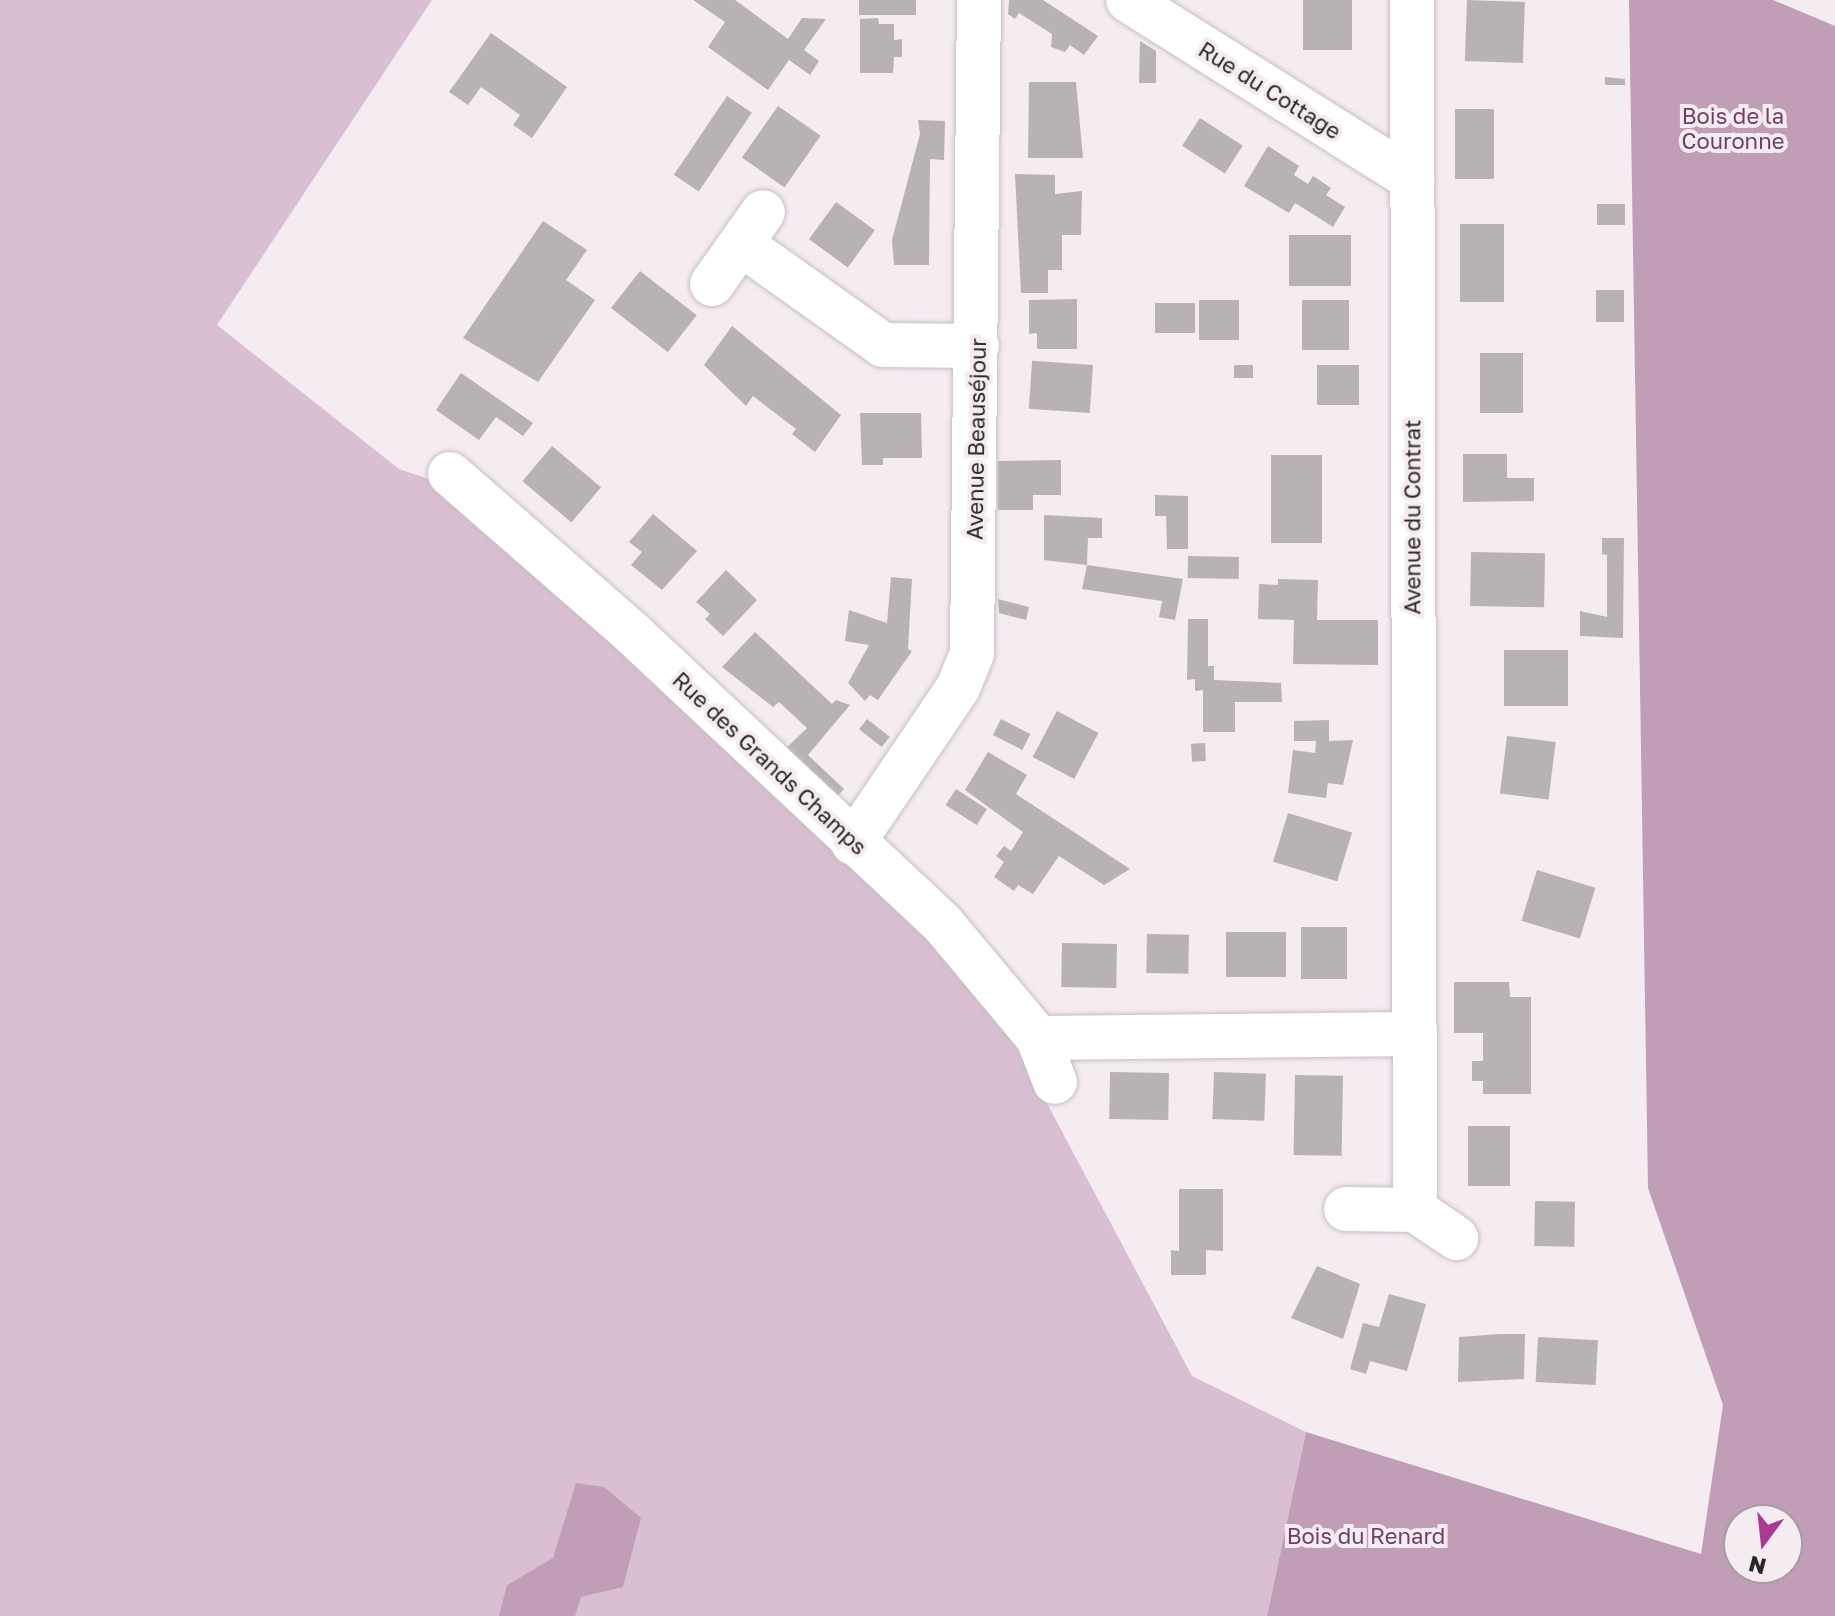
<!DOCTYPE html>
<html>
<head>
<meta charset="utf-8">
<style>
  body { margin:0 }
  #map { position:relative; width:1835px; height:1616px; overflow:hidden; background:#f5ecf2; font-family:"Golos Text",sans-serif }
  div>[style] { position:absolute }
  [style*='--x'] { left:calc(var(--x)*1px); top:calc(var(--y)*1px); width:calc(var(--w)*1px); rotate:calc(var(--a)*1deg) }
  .green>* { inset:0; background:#d9bfd1 }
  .forest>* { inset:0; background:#c09eb6 }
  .building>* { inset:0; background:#b8b1b6; transform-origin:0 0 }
  .roads { filter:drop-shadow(0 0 2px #c6bec3) drop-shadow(0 0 2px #c6bec3) }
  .minor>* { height:44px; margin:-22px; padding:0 22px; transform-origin:22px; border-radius:22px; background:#fff }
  span { translate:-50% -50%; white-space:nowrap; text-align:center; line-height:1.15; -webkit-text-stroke:8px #f5ecf2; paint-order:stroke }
  .street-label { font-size:22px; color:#2a2729 }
  .park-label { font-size:22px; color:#6e3f61 }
  .north { position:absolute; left:1723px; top:1504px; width:80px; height:80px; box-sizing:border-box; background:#f5ecf2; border:2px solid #a49da2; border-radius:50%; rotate:195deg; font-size:22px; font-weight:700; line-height:32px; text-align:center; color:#2a2729 }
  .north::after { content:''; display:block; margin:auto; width:28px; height:36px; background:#ac3994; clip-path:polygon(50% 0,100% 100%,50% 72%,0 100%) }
</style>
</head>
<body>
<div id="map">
  <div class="green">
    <i style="clip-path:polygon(0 0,432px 0,217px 325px,399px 469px,443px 484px,916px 919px,1007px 1028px,1192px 1376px,1306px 1432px,1267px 1616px,0 1616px)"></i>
  </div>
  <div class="forest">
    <i style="clip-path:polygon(evenodd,1629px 0,1773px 0,1835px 26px,1835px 1616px,1267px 1616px,1306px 1432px,1701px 1554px,1723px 1405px,1648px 1188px,1629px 0,1739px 1520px,1787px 1520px,1787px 1568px,1739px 1568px,1739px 1520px)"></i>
    <i style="clip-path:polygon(576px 1483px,604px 1487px,641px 1518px,623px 1587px,581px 1597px,575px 1616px,499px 1616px,507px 1585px,553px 1558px)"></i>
  </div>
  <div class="building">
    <i style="clip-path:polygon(693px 0,735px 0,788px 39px,802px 18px,826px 19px,804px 50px,819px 61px,810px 75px,789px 60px,768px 90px,708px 47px,725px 22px)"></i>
    <i style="left:859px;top:0;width:57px;height:15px"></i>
    <i style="clip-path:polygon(1009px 0,1043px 0,1098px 36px,1084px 55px,1070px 45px,1065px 52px,1051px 47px,1052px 34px,1019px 13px,1015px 19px,1008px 14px)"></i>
    <i style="left:1303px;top:0;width:49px;height:50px"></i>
    <i style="left:1467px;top:0;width:58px;height:61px;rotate:2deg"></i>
    <i style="clip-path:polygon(878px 18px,879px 24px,894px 24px,894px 40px,902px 39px,902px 57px,894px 57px,893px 73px,860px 73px,860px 19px)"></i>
    <i style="clip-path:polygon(491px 33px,567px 87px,532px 138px,513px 125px,520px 115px,481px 87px,468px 105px,449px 92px)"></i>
    <i style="clip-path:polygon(1140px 41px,1156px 51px,1156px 83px,1139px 83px)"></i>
    <i style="clip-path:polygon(1605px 77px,1625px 79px,1625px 85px,1605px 85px)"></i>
    <i style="clip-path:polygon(1029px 82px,1076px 82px,1083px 158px,1028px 158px)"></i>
    <i style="left:727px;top:96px;width:30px;height:95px;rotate:34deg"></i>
    <i style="left:778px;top:106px;width:52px;height:63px;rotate:35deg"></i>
    <i style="left:1455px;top:109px;width:39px;height:70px"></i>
    <i style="left:1200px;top:118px;width:51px;height:33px;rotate:33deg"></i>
    <i style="clip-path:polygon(918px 120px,945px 121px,944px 160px,930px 159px,929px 265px,894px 265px,892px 240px,920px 134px)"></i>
    <i style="clip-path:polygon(1268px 146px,1299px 166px,1294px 175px,1308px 184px,1313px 176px,1331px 188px,1326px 195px,1345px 207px,1333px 227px,1295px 203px,1289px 213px,1244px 186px)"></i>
    <i style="clip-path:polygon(1015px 174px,1055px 175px,1055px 194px,1082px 191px,1081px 235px,1062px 235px,1062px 270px,1048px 270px,1048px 293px,1021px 293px)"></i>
    <i style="left:836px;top:202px;width:48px;height:46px;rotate:36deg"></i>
    <i style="left:1597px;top:204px;width:28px;height:21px"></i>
    <i style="clip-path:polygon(543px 221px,587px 250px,566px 280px,595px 300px,538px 382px,463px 338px)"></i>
    <i style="left:1460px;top:224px;width:44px;height:78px"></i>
    <i style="left:1289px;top:235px;width:62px;height:51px"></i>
    <i style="left:640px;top:271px;width:72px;height:47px;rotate:38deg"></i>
    <i style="left:1596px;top:290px;width:28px;height:32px"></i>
    <i style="clip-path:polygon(1077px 299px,1077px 349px,1037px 349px,1037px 333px,1029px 334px,1029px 300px)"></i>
    <i style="left:1199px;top:300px;width:40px;height:40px"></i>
    <i style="left:1302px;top:300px;width:47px;height:50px"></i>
    <i style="left:1155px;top:303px;width:40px;height:30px"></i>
    <i style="clip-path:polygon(732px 326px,841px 415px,815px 452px,792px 434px,796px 429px,753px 396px,746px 406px,704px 365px)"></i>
    <i style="left:1480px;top:353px;width:43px;height:60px"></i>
    <i style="left:1093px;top:365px;width:48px;height:61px;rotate:94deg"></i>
    <i style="left:1234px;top:365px;width:19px;height:13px"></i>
    <i style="left:1317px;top:365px;width:42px;height:40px"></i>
    <i style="clip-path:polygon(461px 373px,533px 423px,523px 436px,496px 417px,479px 440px,436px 410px)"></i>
    <i style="clip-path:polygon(860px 413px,921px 413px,922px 458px,883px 458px,883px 465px,862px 465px)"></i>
    <i style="left:552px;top:446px;width:64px;height:46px;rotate:40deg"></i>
    <i style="clip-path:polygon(1463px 454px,1507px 454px,1507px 478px,1534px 478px,1534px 501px,1463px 502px)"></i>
    <i style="left:1271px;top:455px;width:51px;height:88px"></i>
    <i style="clip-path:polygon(1061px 460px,1061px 495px,1033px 495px,1033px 510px,998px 510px,998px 461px)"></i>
    <i style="clip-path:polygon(1155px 495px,1188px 496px,1188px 549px,1167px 549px,1166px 516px,1155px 516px)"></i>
    <i style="clip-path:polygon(653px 514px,697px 551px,662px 590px,631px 565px,642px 552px,629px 542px)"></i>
    <i style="clip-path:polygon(1044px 515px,1102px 518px,1102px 538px,1088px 538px,1087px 565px,1044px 560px)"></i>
    <i style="clip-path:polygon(1602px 538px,1624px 538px,1623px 638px,1580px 636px,1580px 611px,1607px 617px,1607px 555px,1602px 554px)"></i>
    <i style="left:1471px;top:552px;width:74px;height:54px;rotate:1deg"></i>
    <i style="left:1188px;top:556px;width:51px;height:22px;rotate:1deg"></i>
    <i style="clip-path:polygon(1087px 565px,1183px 579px,1175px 620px,1159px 617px,1162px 601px,1082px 589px)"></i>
    <i style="clip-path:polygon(726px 570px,757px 600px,723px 636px,705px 619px,710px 614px,696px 602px)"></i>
    <i style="clip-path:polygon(891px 577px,912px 579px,908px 649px,912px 651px,878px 700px,870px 695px,865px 701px,848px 683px,869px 645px,845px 641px,849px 610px,887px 623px)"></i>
    <i style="clip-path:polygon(1278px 579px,1318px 580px,1317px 620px,1378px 620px,1378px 665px,1293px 664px,1294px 620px,1258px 619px,1259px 584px,1278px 585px)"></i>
    <i style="clip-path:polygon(998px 599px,1029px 607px,1026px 620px,999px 613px)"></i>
    <i style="clip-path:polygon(1188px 619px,1208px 619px,1208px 666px,1214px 666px,1214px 680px,1281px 683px,1282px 702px,1235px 702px,1235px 732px,1203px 732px,1203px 690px,1195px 691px,1195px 679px,1187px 680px)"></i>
    <i style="clip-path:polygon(755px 632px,832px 704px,836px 700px,850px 705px,808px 755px,844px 789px,829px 805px,778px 756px,807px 728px,779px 702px,773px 707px,722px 667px)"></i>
    <i style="left:1504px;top:650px;width:64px;height:56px"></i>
    <i style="left:1057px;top:711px;width:47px;height:52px;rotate:28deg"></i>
    <i style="left:867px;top:719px;width:29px;height:13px;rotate:38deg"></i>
    <i style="left:1001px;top:719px;width:33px;height:18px;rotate:27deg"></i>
    <i style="clip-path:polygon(1329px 720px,1329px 741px,1353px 740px,1343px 785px,1328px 783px,1326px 798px,1288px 793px,1293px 750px,1315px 753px,1316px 741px,1294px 741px,1294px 721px)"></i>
    <i style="left:1507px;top:736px;width:49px;height:58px;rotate:7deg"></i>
    <i style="left:1205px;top:743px;width:18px;height:14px;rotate:87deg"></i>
    <i style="clip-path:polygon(988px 752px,1027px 775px,1016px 794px,1130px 869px,1104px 885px,1059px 856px,1033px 894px,1018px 885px,1014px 891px,994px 877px,1004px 862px,996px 856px,1004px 846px,1011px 851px,1023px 832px,965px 790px)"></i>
    <i style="left:956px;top:789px;width:37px;height:19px;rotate:33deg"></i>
    <i style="left:1288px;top:813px;width:67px;height:51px;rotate:17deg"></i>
    <i style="left:1537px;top:870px;width:61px;height:53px;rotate:17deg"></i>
    <i style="left:1301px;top:927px;width:46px;height:52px"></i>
    <i style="left:1226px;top:932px;width:60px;height:45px"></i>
    <i style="left:1147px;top:934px;width:42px;height:39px;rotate:1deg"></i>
    <i style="left:1062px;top:943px;width:55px;height:44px;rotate:1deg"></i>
    <i style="clip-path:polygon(1454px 982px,1509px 982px,1510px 997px,1531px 997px,1531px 1094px,1483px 1094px,1483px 1081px,1472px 1081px,1472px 1061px,1483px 1061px,1483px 1033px,1454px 1033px)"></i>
    <i style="left:1110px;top:1072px;width:59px;height:47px;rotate:1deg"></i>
    <i style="left:1214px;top:1072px;width:52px;height:47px;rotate:2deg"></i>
    <i style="left:1295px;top:1075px;width:48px;height:80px;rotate:1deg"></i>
    <i style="left:1468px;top:1126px;width:42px;height:60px"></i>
    <i style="clip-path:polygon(1179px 1189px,1223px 1189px,1223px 1251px,1206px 1250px,1206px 1275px,1171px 1275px,1171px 1250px,1179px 1251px)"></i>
    <i style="left:1535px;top:1201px;width:40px;height:45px;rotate:1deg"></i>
    <i style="clip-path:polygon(1317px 1266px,1360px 1284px,1343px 1339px,1291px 1318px)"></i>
    <i style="clip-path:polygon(1389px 1294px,1426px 1304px,1407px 1371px,1370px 1361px,1366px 1374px,1350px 1369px,1363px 1323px,1379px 1327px)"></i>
    <i style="clip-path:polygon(1500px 1334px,1525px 1334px,1524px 1379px,1458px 1382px,1459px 1337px)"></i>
    <i style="left:1538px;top:1337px;width:60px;height:45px;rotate:3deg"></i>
  </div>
  <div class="roads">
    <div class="minor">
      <i style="--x:1128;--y:0;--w:336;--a:32.2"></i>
      <i style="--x:1412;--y:0;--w:1210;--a:89.86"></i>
      <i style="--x:741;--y:244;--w:174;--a:35.4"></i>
      <i style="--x:883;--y:345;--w:94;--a:0.6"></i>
      <i style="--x:712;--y:284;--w:88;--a:-54.7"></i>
      <i style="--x:450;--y:474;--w:240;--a:41.1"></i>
      <i style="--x:631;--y:632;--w:426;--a:43.1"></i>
      <i style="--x:942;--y:923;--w:150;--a:50.1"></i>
      <i style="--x:1038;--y:1038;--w:47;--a:68.9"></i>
      <i style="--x:853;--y:843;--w:187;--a:-55.9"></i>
      <i style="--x:958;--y:688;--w:38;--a:-68"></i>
      <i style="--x:972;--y:653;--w:653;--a:-89.39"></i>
      <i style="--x:1038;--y:1038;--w:375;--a:-0.6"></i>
      <i style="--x:1346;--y:1209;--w:69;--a:0.8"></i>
      <i style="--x:1415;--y:1210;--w:50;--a:34.3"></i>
    </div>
  </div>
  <div class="street-label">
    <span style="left:1270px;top:90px;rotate:32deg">Rue du Cottage</span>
    <span style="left:976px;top:439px;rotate:-89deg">Avenue Beauséjour</span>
    <span style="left:1412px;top:517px;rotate:-90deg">Avenue du Contrat</span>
    <span style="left:770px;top:763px;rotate:43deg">Rue des Grands Champs</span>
  </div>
  <div class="park-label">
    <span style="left:1733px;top:128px">Bois de la<br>Couronne</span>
    <span style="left:1366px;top:1536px">Bois du Renard</span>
  </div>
  <div class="north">N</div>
</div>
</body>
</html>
